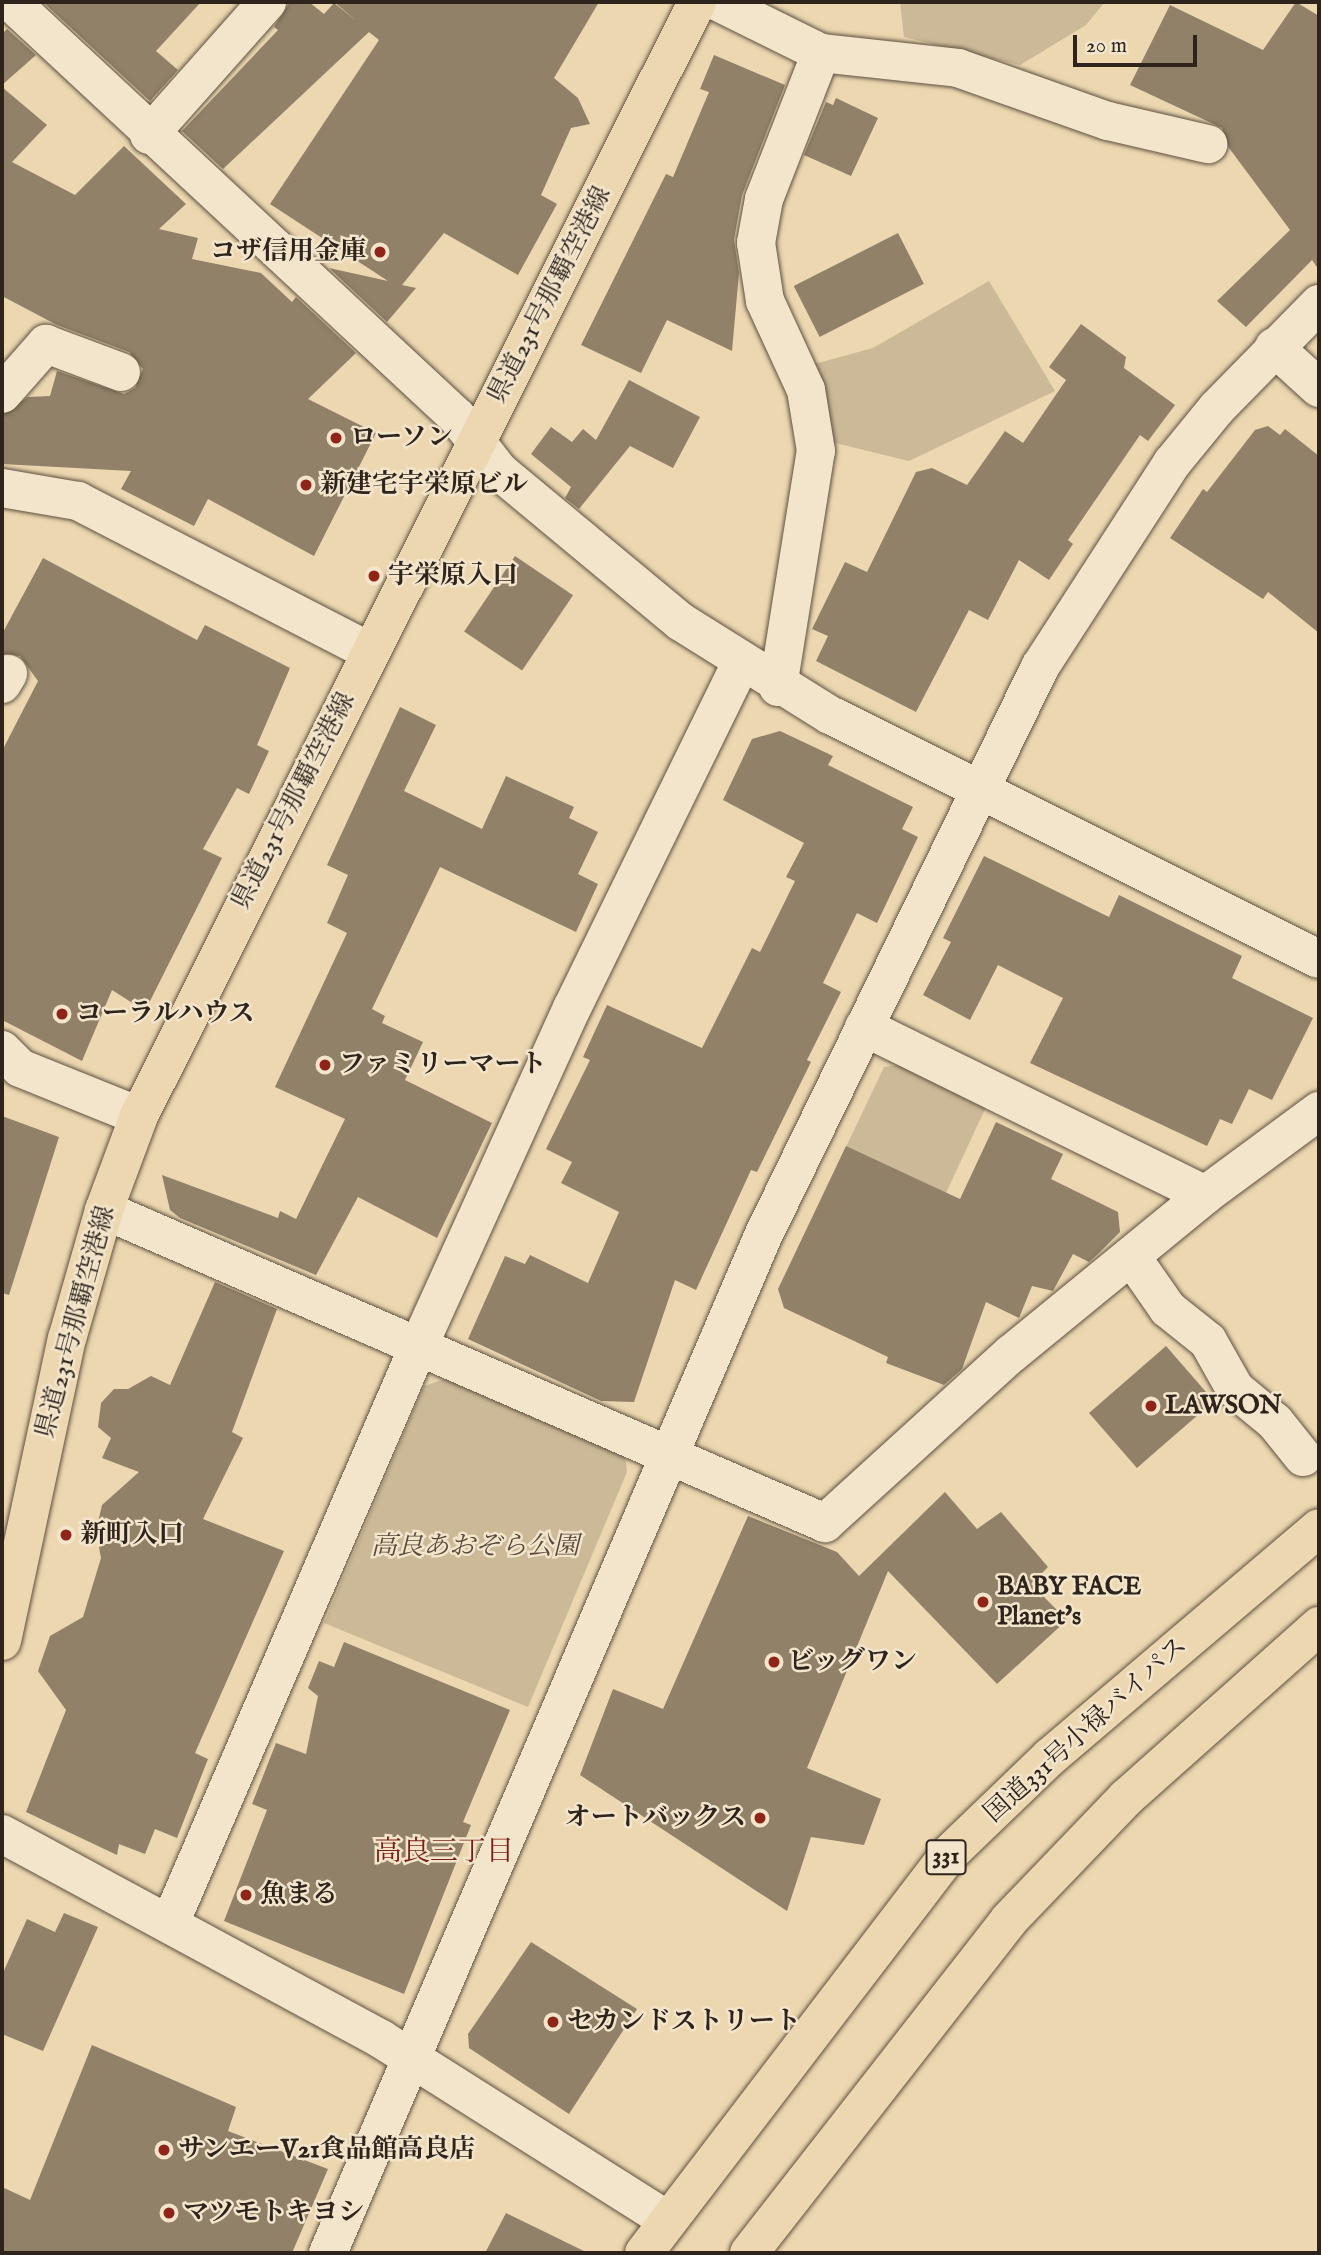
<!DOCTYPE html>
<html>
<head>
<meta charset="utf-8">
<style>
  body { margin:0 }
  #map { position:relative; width:1321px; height:2255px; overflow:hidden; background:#ecd7b0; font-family:"IM FELL English","Noto Serif JP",serif }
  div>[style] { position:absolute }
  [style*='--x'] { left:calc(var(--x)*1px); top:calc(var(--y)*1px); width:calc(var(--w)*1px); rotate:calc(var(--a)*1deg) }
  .green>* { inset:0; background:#ccb997 }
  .building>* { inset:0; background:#918169; transform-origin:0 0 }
  .roads { filter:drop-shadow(0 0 2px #5e5141) drop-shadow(0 0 2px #5e5141) }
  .minor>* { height:38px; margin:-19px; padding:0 19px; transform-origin:19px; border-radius:19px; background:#f3e5cc }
  .major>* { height:38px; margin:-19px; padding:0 19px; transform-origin:19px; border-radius:19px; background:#ecd7b0 }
  .highway>* { height:38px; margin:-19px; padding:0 19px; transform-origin:19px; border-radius:19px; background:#ecd7b0 }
  .dots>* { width:19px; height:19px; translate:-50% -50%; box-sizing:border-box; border:4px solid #f3e5cc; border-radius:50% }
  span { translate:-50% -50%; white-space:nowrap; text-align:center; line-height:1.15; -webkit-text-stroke:5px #f3e5cc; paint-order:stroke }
  .shield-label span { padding:2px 5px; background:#f3e5cc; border:2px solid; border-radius:5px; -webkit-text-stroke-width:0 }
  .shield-label { font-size:24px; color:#2e241c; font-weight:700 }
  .poi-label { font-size:26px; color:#2e241c; font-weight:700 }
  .right { translate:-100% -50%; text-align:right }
  .left { translate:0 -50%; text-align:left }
  .street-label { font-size:26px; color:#2e241c }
  .park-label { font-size:26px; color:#56493b; font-style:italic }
  .neighbourhood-label { font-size:28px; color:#7a1f14 }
  .frame { position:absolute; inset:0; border:4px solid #2e241c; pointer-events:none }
  .scale { position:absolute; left:1073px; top:35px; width:124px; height:32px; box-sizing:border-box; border:4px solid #2e241c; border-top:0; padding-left:9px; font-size:21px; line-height:24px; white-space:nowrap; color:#2e241c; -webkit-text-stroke:5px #f3e5cc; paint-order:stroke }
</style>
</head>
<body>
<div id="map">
  <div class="green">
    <i style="clip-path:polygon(900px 2px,1105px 2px,1086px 25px,1020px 65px,904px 37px)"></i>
    <i style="clip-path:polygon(989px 281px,1055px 391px,909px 461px,827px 441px,807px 366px,873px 348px)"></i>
    <i style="clip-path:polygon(899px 1065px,986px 1107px,946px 1193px,846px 1147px,884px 1067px)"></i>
    <i style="clip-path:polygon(445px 1379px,625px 1454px,627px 1472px,528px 1707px,324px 1623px,424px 1386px)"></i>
  </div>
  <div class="building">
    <i style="clip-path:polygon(43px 2px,201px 2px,156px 51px,178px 70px,150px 101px)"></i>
    <i style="clip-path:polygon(290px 2px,309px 2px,324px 14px,334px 3px,357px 21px,334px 2px,599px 2px,554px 78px,578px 98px,590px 124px,571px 128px,541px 195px,557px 204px,518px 275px,444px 233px,402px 285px,416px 288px,387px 322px,329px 268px,388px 281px,270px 204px,379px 40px,369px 32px,223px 169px,182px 131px,278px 30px,274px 27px)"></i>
    <i style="clip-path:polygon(1296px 2px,1319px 16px,1319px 270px,1312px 260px,1246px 327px,1217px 301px,1290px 230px,1229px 148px,1222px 128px,1130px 85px,1170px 5px,1263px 50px)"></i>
    <i style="clip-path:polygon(7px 29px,36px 55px,2px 85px,2px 34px)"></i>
    <i style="clip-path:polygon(714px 55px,785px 85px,742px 195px,734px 240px,739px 273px,732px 351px,667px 320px,641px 373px,581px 345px,666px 174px,673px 177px,709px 92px,700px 89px)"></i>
    <i style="clip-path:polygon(2px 87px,47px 125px,12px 162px,75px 195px,124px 146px,186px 204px,159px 229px,198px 238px,192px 259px,261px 273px,292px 302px,296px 297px,356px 353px,308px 399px,376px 433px,314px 556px,208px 499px,194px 526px,121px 489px,131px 471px,2px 464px,2px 415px,28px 397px,50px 396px,57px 371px,124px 394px,135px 388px,143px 369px,129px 352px,57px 325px,2px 296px)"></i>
    <i style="clip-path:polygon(836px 98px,878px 118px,851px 176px,804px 155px,826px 102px,833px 105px)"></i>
    <i style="left:898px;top:233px;width:57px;height:117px;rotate:63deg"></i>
    <i style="clip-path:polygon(1081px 324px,1126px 357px,1124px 368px,1175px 405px,1148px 441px,1140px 435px,1068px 540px,1073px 544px,1049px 580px,1019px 560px,988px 620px,969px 610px,916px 712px,816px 661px,828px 636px,812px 629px,845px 562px,867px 572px,916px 472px,932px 468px,967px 485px,1005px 431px,1023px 443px,1066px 380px,1049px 367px)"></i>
    <i style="clip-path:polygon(629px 380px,700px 417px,673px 468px,630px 446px,579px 509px,565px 498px,571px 487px,531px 454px,551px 427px,572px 442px,583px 429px,596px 440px)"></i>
    <i style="clip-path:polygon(1268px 426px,1280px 435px,1285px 429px,1319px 456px,1319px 633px,1268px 592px,1263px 599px,1170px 538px,1203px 489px,1207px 492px,1255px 430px)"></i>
    <i style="left:515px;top:556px;width:70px;height:91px;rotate:34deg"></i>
    <i style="clip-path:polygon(43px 558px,197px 640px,205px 625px,290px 668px,257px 745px,269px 751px,249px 794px,237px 788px,203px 849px,222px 858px,145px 1011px,112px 990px,82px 1061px,2px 1020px,2px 751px,38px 681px,20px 656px,2px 654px,2px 634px)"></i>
    <i style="clip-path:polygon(400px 707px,436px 725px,404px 791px,482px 829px,506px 776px,574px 807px,569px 818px,598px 832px,578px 874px,598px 884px,576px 932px,440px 867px,372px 1009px,385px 1016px,382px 1023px,423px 1042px,405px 1080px,492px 1123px,437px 1238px,358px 1197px,316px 1275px,180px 1218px,170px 1210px,162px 1175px,278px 1218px,280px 1211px,296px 1219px,345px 1119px,275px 1087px,347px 933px,327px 923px,348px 875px,327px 865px)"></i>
    <i style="clip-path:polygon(780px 731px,833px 756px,828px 765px,913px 807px,902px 829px,918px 837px,877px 923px,857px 913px,823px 983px,841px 992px,807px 1060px,811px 1062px,757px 1172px,751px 1170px,696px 1290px,675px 1280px,634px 1402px,601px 1401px,468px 1339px,505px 1256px,525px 1264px,530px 1255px,588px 1283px,619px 1212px,561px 1183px,572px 1162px,546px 1149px,590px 1060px,583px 1057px,607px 1005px,702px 1048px,752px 948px,760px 952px,795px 881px,786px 877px,804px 843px,723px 800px,752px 739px)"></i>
    <i style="clip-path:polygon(984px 856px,1109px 917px,1119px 895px,1242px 956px,1232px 978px,1313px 1018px,1272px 1100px,1249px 1089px,1232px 1124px,1220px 1119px,1207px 1146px,1030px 1063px,1063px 998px,998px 965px,970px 1020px,923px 995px,951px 942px,943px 938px)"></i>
    <i style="clip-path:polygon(2px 1116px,59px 1137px,9px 1295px,2px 1293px)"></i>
    <i style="clip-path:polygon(996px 1122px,1063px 1154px,1051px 1179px,1118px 1212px,1120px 1232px,1098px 1254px,1089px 1262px,1073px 1254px,1053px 1291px,1032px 1286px,1019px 1318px,986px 1302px,962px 1369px,944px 1385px,886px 1363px,888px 1357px,784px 1308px,778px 1289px,846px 1146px,960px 1199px)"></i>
    <i style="clip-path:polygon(215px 1282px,277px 1309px,232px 1432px,243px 1438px,203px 1519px,284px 1551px,195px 1753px,208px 1759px,177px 1838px,155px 1829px,145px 1854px,119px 1844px,117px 1855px,26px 1812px,66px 1710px,38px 1671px,50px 1636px,83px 1617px,101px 1558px,96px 1531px,102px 1505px,139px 1472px,102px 1458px,111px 1438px,98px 1427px,101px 1403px,114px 1389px,128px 1389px,151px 1376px,170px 1385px)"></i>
    <i style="left:1166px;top:1346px;width:73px;height:102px;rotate:49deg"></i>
    <i style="clip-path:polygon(945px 1492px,977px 1529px,1001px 1512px,1048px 1567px,1031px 1584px,1067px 1620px,997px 1684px,888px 1571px,807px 1768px,881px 1799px,864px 1845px,811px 1837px,787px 1911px,580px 1775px,613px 1689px,663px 1709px,748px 1516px,837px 1552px,859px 1576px)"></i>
    <i style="clip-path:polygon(344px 1642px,510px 1710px,463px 1822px,471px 1825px,404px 1994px,224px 1921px,267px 1810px,252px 1804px,276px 1743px,306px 1754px,318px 1696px,308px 1688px,319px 1661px,334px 1667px)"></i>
    <i style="clip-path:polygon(64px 1913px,98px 1927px,43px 2051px,2px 2034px,2px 1975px,27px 1919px,55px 1932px)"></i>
    <i style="clip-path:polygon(531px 1942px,637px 2009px,569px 2114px,469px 2048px,468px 2034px)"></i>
    <i style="clip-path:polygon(92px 2045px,236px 2107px,228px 2131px,328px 2169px,292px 2253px,2px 2253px,2px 2187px,30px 2200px)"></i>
    <i style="clip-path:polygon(506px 2213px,588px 2253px,485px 2253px)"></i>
  </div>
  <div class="roads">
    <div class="minor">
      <i style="--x:11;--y:2;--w:609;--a:42.94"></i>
      <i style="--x:457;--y:417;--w:68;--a:52.1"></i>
      <i style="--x:499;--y:471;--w:236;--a:39.7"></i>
      <i style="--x:681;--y:622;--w:176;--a:32"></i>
      <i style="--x:830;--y:715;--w:546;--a:26.52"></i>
      <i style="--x:718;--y:2;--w:115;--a:26.3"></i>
      <i style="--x:821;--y:53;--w:138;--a:6.2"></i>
      <i style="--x:958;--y:68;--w:159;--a:19.5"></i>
      <i style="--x:1108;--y:121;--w:103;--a:13"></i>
      <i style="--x:149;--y:135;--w:178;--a:-48.4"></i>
      <i style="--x:1274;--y:347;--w:61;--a:42.3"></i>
      <i style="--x:2;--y:394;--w:67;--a:-48.7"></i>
      <i style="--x:46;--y:344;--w:80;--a:20.5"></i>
      <i style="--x:2;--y:488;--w:77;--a:9.7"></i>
      <i style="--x:78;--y:501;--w:327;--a:27.3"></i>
      <i style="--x:2;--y:684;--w:12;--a:-59"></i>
      <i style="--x:778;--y:687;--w:239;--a:-80.9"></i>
      <i style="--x:816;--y:451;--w:62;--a:-99.3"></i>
      <i style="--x:806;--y:390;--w:98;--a:-114.7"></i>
      <i style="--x:765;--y:301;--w:59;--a:-98.8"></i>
      <i style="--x:756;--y:243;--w:45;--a:-79.7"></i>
      <i style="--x:764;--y:199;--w:157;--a:-68.7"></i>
      <i style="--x:864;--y:1027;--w:380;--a:26.2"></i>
      <i style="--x:2;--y:1050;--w:25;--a:45"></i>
      <i style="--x:20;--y:1068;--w:128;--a:22"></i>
      <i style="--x:104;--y:1210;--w:786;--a:23.47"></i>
      <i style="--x:825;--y:1523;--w:251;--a:-42.3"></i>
      <i style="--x:1011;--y:1354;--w:251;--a:-39.3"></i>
      <i style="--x:1205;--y:1195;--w:142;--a:-36.4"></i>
      <i style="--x:1131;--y:1256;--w:65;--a:55.1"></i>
      <i style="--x:1168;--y:1309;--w:51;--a:38.7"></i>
      <i style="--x:1208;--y:1341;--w:55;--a:60.6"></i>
      <i style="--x:1235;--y:1389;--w:52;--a:39.5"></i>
      <i style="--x:1275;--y:1422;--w:45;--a:51.3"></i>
      <i style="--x:2;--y:1834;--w:431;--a:28.4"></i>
      <i style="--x:381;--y:2039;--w:337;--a:32.3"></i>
      <i style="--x:171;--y:1921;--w:627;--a:-66.71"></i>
      <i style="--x:419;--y:1345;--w:370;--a:-65.6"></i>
      <i style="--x:572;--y:1008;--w:384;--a:-63.9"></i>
      <i style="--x:328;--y:2253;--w:1106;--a:-66.84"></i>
      <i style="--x:763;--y:1236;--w:633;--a:-64.04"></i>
      <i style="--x:1040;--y:667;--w:243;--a:-57.1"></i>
      <i style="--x:1172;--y:463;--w:71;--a:-50.7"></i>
      <i style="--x:1217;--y:408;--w:146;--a:-45.6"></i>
    </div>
    <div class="major">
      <i style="--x:2;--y:1641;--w:309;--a:-77.9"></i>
      <i style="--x:67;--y:1339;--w:134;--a:-74"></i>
      <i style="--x:104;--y:1210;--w:100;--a:-69.6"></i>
      <i style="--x:139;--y:1116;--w:1246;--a:-63.39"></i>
    </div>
    <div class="highway">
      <i style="--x:644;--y:2253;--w:499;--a:-52.6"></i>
      <i style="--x:947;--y:1856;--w:143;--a:-43.9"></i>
      <i style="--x:1050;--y:1757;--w:353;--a:-40.4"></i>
      <i style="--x:749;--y:2253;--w:422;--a:-52"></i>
      <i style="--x:1009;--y:1920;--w:169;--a:-46.2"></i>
      <i style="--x:1126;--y:1798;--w:259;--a:-41.7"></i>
    </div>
  </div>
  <div class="dots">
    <i style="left:380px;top:252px;background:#8f2418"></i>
    <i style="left:336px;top:438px;background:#8f2418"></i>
    <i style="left:306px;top:485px;background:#8f2418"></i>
    <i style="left:374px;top:576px;background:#8f2418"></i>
    <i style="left:62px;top:1014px;background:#8f2418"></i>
    <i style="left:325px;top:1065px;background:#8f2418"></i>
    <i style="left:1151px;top:1406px;background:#8f2418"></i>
    <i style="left:66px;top:1535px;background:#8f2418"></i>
    <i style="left:983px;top:1602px;background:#8f2418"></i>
    <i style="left:774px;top:1662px;background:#8f2418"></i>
    <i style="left:760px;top:1818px;background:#8f2418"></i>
    <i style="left:246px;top:1895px;background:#8f2418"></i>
    <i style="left:553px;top:2022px;background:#8f2418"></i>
    <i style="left:164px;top:2150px;background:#8f2418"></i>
    <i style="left:169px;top:2213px;background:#8f2418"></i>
  </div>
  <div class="shield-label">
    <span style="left:946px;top:1857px">331</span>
  </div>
  <div class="poi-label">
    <span class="right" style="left:366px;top:252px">コザ信用金庫</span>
    <span class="left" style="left:350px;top:438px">ローソン</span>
    <span class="left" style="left:320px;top:485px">新建宅宇栄原ビル</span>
    <span class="left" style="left:388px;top:576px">宇栄原入口</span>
    <span class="left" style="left:76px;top:1014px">コーラルハウス</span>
    <span class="left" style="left:339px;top:1065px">ファミリーマート</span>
    <span class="left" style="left:1165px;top:1406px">LAWSON</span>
    <span class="left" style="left:80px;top:1535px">新町入口</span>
    <span class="left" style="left:997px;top:1602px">BABY FACE<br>Planet's</span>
    <span class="left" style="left:788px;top:1662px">ビッグワン</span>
    <span class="right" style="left:746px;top:1818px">オートバックス</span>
    <span class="left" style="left:260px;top:1895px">魚まる</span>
    <span class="left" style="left:567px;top:2022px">セカンドストリート</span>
    <span class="left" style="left:178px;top:2150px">サンエーV21食品館高良店</span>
    <span class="left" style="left:183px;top:2213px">マツモトキヨシ</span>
  </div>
  <div class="street-label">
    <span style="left:550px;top:295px;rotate:-63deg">県道231号那覇空港線</span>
    <span style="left:294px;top:801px;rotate:-63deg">県道231号那覇空港線</span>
    <span style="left:76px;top:1322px;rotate:-75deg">県道231号那覇空港線</span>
    <span style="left:1086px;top:1730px;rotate:-42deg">国道331号小禄バイパス</span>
  </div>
  <div class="park-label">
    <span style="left:475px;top:1547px">高良あおぞら公園</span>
  </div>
  <div class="neighbourhood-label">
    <span style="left:444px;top:1853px">高良三丁目</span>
  </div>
  <div class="frame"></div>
  <div class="scale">20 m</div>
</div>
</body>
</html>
